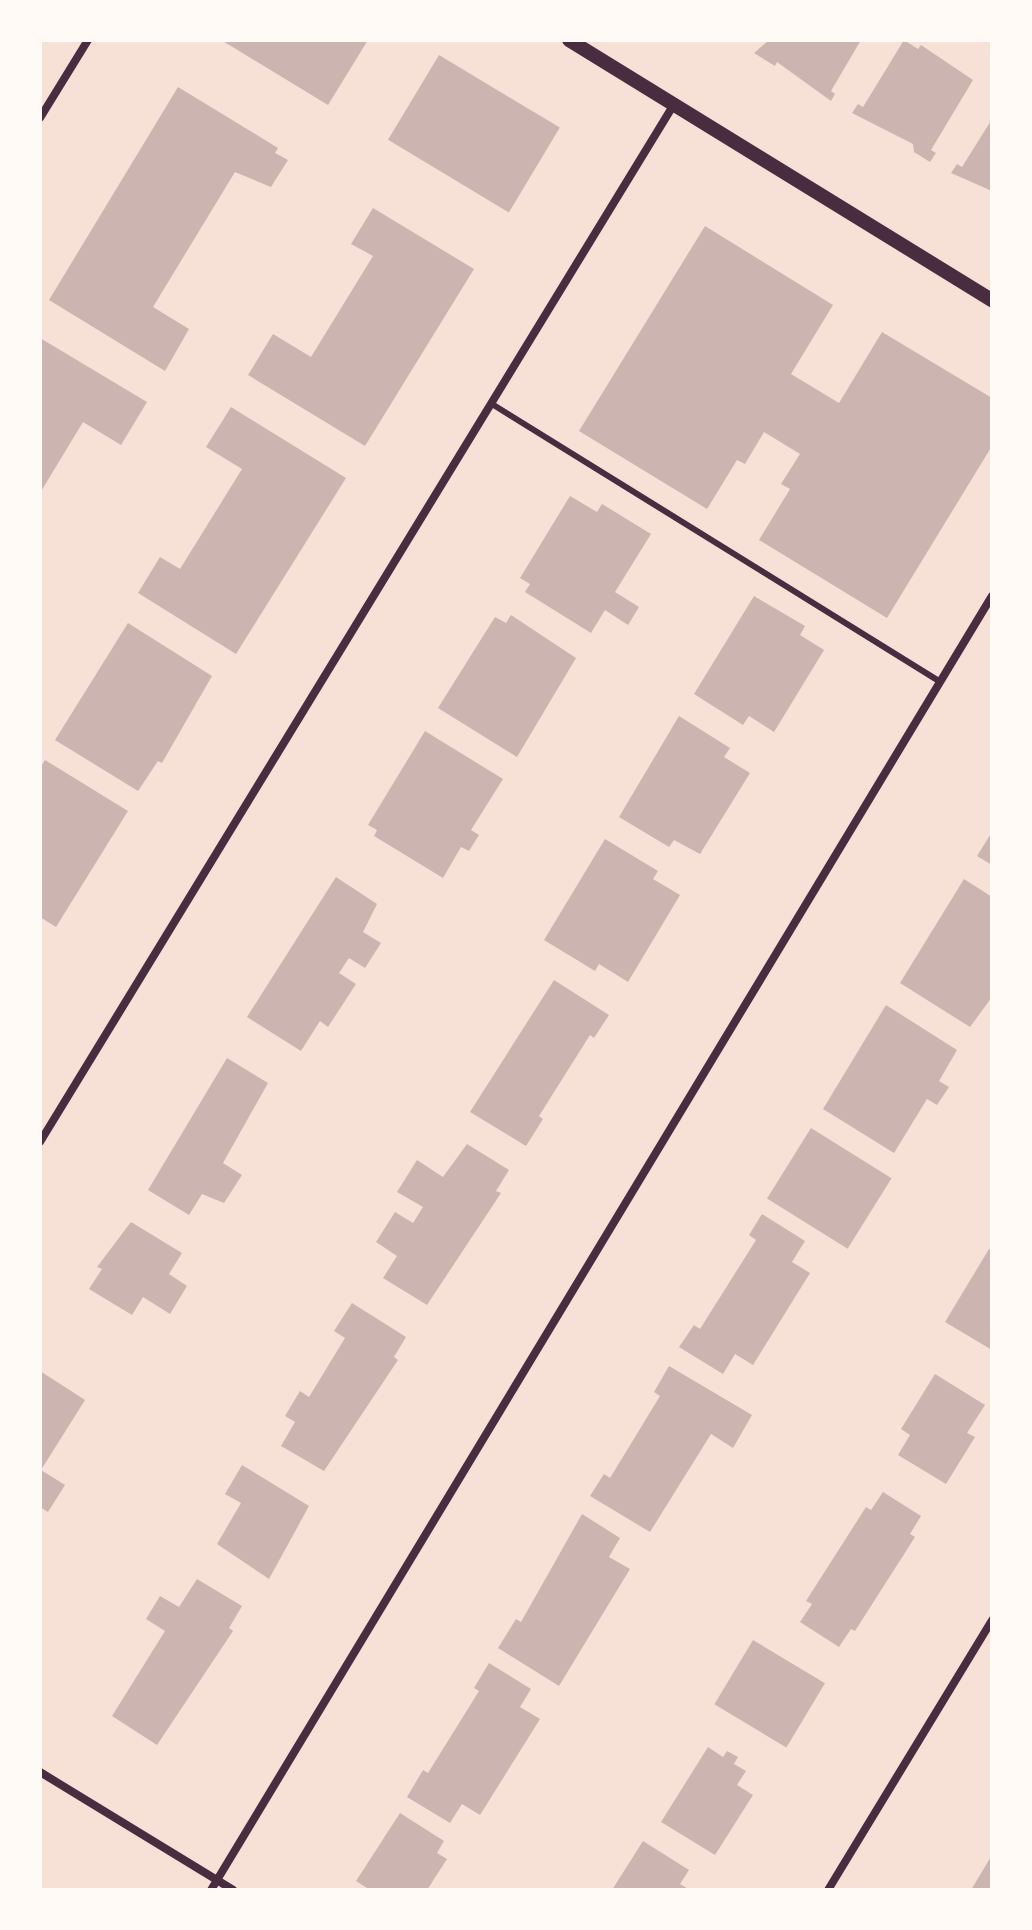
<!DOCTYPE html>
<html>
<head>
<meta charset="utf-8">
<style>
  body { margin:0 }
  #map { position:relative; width:1032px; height:1930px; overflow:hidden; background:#f7e1d7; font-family:"Titillium Web",sans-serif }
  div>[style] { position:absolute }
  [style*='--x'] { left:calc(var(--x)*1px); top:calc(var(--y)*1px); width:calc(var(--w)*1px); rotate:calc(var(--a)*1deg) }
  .building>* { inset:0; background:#ccb4b1; transform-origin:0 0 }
  .service>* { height:6px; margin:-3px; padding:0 3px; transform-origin:3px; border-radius:3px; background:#4a2c40 }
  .minor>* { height:8px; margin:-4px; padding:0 4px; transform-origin:4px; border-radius:4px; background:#4a2c40 }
  .tertiary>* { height:14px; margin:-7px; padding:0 7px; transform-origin:7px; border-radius:7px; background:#4a2c40 }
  span { translate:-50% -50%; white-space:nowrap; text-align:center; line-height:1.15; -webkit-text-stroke:7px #fffaf5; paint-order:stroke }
  .frame { position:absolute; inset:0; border:42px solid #fffaf5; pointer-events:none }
</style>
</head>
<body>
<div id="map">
  <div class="building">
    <i style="clip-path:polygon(221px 40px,368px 40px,328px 105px)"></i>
    <i style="clip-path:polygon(769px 40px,861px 40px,831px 91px,835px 94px,831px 101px,777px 62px,775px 66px,754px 53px)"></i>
    <i style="clip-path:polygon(904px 40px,918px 49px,921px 45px,973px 80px,931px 150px,936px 153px,930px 162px,914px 152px,913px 144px,852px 113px,858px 104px,863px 107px)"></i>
    <i style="left:439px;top:55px;width:141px;height:99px;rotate:31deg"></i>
    <i style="clip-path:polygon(178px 87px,278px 148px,275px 153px,288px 160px,271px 187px,235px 172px,153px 307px,189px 329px,165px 371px,49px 300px)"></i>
    <i style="clip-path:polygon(992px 119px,992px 191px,951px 173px,957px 164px,962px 167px)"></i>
    <i style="clip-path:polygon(373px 208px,474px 269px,365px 446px,248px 375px,273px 334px,311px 357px,373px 256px,351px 244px)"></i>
    <i style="clip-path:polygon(705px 226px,833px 305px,791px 374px,839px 403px,882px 332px,992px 398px,992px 446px,887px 618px,759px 540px,790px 489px,781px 484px,800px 454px,764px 432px,745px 464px,737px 460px,707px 509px,579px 431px)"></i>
    <i style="clip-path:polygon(40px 338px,147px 402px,121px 445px,83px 422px,40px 493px)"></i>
    <i style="clip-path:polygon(231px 407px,346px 478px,236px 654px,138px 593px,160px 557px,180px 569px,242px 469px,206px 447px)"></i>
    <i style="clip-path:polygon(570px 496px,597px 512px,602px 504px,651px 534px,615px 592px,639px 607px,628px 625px,605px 610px,591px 633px,525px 592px,530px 584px,520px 578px)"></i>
    <i style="clip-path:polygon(754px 596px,805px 626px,800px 635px,824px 650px,774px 732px,749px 716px,743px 725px,694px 694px)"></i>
    <i style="clip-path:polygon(511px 615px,576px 658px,517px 757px,438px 708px,495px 617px,506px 623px)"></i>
    <i style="clip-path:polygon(128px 623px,212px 676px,162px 763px,158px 761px,138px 791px,55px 740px)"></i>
    <i style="clip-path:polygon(679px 716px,730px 748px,724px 757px,750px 773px,700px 854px,674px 840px,669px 847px,619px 817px)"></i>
    <i style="clip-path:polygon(425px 731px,503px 779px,471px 830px,479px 835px,469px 851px,461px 847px,443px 878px,374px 836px,377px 830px,368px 825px)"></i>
    <i style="clip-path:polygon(45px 760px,128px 811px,56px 927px,40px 917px,40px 768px)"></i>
    <i style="clip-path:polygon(992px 832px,992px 865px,977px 856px)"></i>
    <i style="clip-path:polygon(605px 839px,658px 871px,653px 879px,680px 895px,628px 982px,599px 964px,595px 971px,544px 940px)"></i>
    <i style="clip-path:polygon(336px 877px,377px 904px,363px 932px,381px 943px,365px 968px,349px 958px,339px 973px,356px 984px,328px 1027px,320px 1021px,301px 1051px,247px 1017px)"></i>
    <i style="clip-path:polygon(964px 879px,992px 897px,992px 997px,970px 1027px,900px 983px)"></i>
    <i style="clip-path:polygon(554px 980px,609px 1015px,594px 1038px,590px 1035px,539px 1116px,543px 1119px,526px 1146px,470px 1112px)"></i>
    <i style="clip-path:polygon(886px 1005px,957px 1050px,939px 1081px,949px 1087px,937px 1105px,927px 1099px,894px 1153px,823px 1109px)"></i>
    <i style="clip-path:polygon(227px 1058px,268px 1083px,223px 1163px,242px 1175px,224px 1203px,202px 1194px,189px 1215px,148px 1190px)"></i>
    <i style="left:811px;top:1128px;width:95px;height:83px;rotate:32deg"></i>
    <i style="clip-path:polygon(467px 1144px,509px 1170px,496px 1191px,501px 1193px,427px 1305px,383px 1278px,397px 1256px,376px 1242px,395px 1212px,413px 1223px,423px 1207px,397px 1192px,417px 1160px,443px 1177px)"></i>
    <i style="clip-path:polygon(762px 1214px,805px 1241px,792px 1262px,810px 1273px,753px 1365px,735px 1354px,723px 1374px,679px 1347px,694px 1325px,700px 1329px,756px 1240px,749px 1235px)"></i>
    <i style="clip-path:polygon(131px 1222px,182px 1253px,169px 1274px,187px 1286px,170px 1314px,143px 1297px,132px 1315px,89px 1289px,102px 1269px,97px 1267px)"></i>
    <i style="clip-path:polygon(989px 1249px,992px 1250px,992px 1350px,945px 1322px)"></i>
    <i style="clip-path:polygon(352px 1303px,406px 1337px,394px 1357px,398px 1360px,324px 1471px,281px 1446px,295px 1422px,285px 1416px,300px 1391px,309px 1397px,345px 1338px,334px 1331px)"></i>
    <i style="clip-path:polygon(669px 1366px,752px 1415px,733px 1448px,711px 1434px,650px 1532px,590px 1496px,604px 1474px,610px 1478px,660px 1396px,654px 1392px)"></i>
    <i style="clip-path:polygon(40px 1371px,85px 1400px,41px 1470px,65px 1485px,48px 1512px,40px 1507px)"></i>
    <i style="clip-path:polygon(935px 1374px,985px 1405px,967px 1433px,975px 1437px,946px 1484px,898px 1455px,910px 1435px,901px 1429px)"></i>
    <i style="clip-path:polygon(242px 1465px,309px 1506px,269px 1579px,217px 1544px,241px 1503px,225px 1494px)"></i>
    <i style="clip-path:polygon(883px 1492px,921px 1516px,910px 1534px,915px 1537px,855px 1631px,851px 1629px,839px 1647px,800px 1622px,812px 1604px,806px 1601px,866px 1507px,871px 1510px)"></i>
    <i style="clip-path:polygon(582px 1514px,620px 1538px,609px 1557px,630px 1569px,559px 1686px,498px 1648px,516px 1619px,521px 1622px)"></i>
    <i style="clip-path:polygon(197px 1579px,242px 1606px,229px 1628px,233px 1631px,157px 1745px,112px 1716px,165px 1631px,146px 1619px,160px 1596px,179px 1607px)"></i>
    <i style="left:753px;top:1640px;width:84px;height:75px;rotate:31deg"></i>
    <i style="clip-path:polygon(489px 1663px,531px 1689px,520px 1707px,540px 1719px,480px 1815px,462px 1804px,450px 1823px,407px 1797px,423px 1770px,428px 1773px,479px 1691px,474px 1688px)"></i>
    <i style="clip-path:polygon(708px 1747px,723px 1757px,727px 1751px,738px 1757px,734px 1764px,746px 1771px,737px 1785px,753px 1795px,715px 1855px,661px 1822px)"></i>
    <i style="clip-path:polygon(400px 1813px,444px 1841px,437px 1853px,447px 1859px,427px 1890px,370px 1890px,356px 1881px)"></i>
    <i style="clip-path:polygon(643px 1841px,689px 1870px,680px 1884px,690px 1890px,612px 1890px)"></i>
    <i style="clip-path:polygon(992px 1855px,992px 1890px,971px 1890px)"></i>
  </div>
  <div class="service">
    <i style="--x:492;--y:404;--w:526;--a:31.79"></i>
  </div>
  <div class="minor">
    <i style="--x:40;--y:118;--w:92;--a:-58.4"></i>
    <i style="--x:40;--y:1142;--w:1216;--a:-58.58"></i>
    <i style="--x:40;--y:1772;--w:226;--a:31.4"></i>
    <i style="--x:211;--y:1890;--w:1511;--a:-58.89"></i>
    <i style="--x:828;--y:1890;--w:316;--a:-58.7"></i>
  </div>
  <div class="tertiary">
    <i style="--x:569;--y:40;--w:497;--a:31.6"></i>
  </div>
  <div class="frame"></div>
</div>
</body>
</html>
